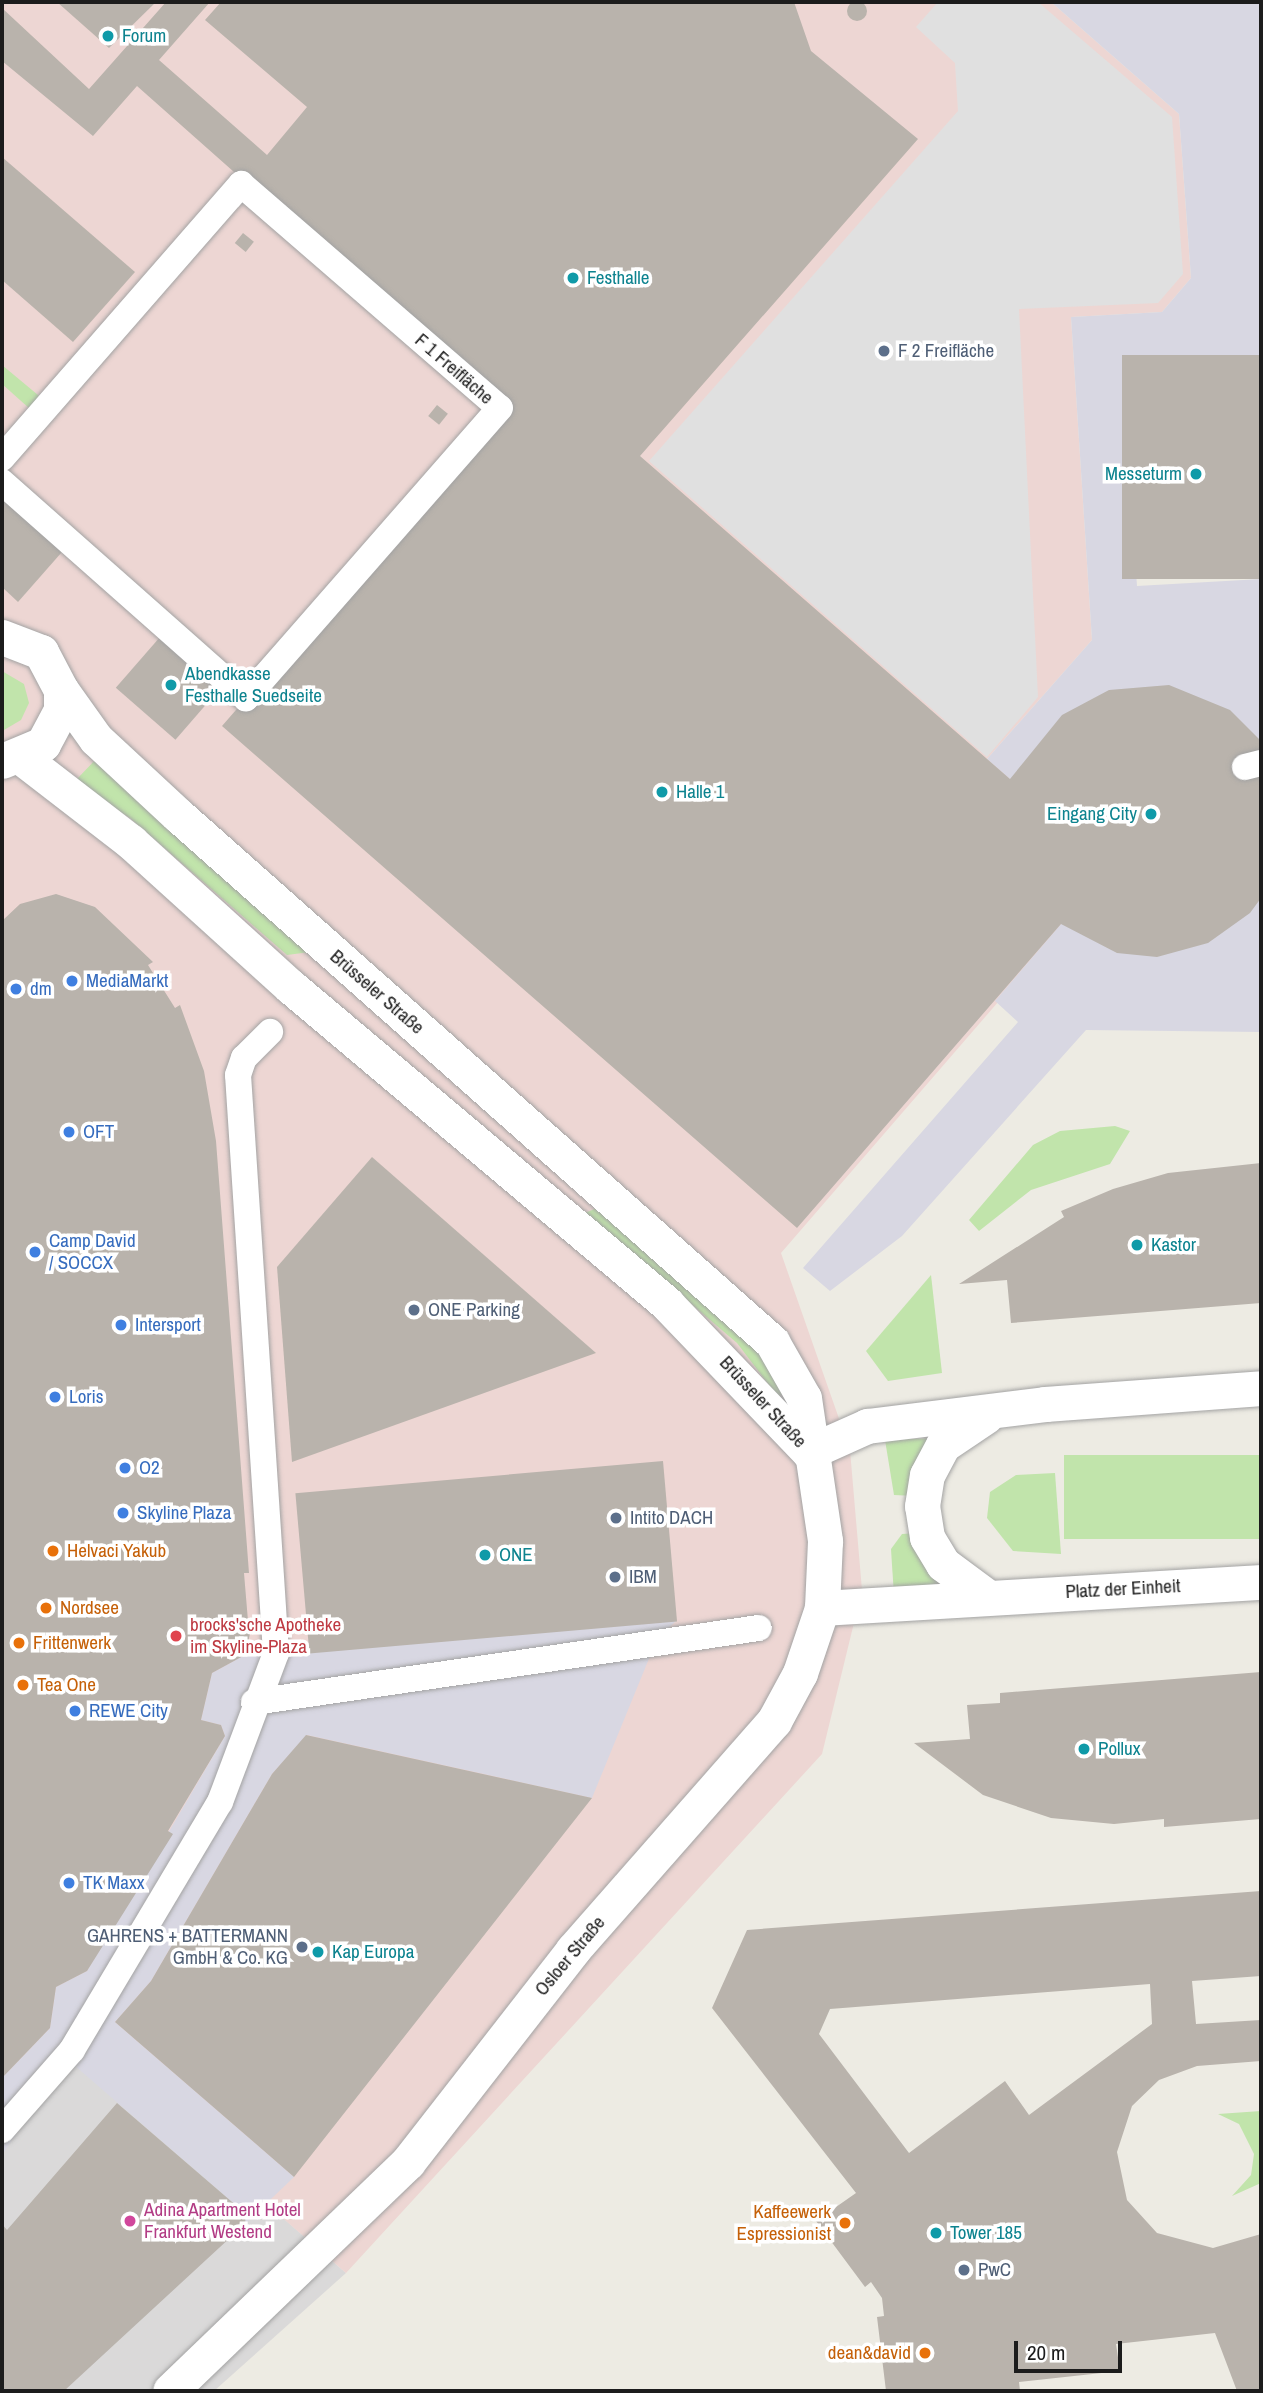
<!DOCTYPE html>
<html>
<head>
<meta charset="utf-8">
<style>
  body { margin:0 }
  #map { position:relative; width:1263px; height:2393px; overflow:hidden; background:#edebe3; font-family:"Archivo Narrow",sans-serif }
  div>[style] { position:absolute }
  [style*='--x'] { left:calc(var(--x)*1px); top:calc(var(--y)*1px); width:calc(var(--w)*1px); rotate:calc(var(--a)*1deg) }
  .residential>* { inset:0; background:#dad9d9 }
  .commercial>* { inset:0; background:#edd6d3 }
  .grass>* { inset:0; background:#c1e4ab; transform-origin:0 0 }
  .parking>* { inset:0; background:#e0e0e0 }
  .plaza>* { inset:0; background:#d8d7e2 }
  .building>* { inset:0; background:#b9b3ac; transform-origin:0 0 }
  .round { border-radius:50% }
  .roads { filter:drop-shadow(0 0 2px #a3a3a3) drop-shadow(0 0 2px #a3a3a3) }
  .pedestrian>* { height:26px; margin:-13px; padding:0 13px; transform-origin:13px; border-radius:13px; background:#fff }
  .minor>* { height:35px; margin:-17.5px; padding:0 17.5px; transform-origin:17.5px; border-radius:17.5px; background:#fff }
  .dots>* { width:19px; height:19px; translate:-50% -50%; box-sizing:border-box; border:4px solid #fff; border-radius:50% }
  span { translate:-50% -50%; white-space:nowrap; text-align:center; line-height:1.15; -webkit-text-stroke:7px #fff; paint-order:stroke }
  .culture-label { font-size:19px; color:#0d838f }
  .left { translate:0 -50%; text-align:left }
  .right { translate:-100% -50%; text-align:right }
  .service-label { font-size:19px; color:#4e5e75 }
  .street-label { font-size:19px; color:#1c1c1c }
  .shop-label { font-size:19px; color:#366cbe }
  .food-label { font-size:19px; color:#c56008 }
  .health-label { font-size:19px; color:#be3a42 }
  .hotel-label { font-size:19px; color:#b23c85 }
  .frame { position:absolute; inset:0; border:4px solid #1c1c1c; pointer-events:none }
  .scale { position:absolute; left:1014px; top:2341px; width:108px; height:32px; box-sizing:border-box; border:4px solid #1c1c1c; border-top:0; padding-left:9px; font-size:21px; line-height:24px; white-space:nowrap; color:#1c1c1c; -webkit-text-stroke:5px #fff; paint-order:stroke }
</style>
</head>
<body>
<div id="map">
  <div class="residential">
    <i style="clip-path:polygon(81px 2042px,346px 2273px,214px 2391px,2px 2391px,2px 2126px)"></i>
  </div>
  <div class="commercial">
    <i style="clip-path:polygon(2px 2px,1051px 2px,1179px 114px,1191px 278px,1162px 312px,1071px 317px,1092px 640px,987px 759px,1242px 720px,781px 1253px,850px 1450px,862px 1590px,822px 1754px,346px 2273px,81px 2043px,2px 2126px)"></i>
  </div>
  <div class="grass">
    <i style="clip-path:polygon(2px 365px,50px 405px,39px 417px,2px 384px)"></i>
    <i style="clip-path:polygon(2px 671px,24px 684px,29px 703px,21px 720px,4px 730px)"></i>
    <i style="clip-path:polygon(97px 758px,310px 952px,287px 955px,130px 818px,94px 795px,77px 779px)"></i>
    <i style="clip-path:polygon(1115px 1126px,1130px 1131px,1110px 1164px,1031px 1190px,979px 1231px,969px 1220px,1033px 1145px,1060px 1131px)"></i>
    <i style="clip-path:polygon(604px 1205px,747px 1331px,790px 1389px,778px 1397px,737px 1343px,585px 1213px)"></i>
    <i style="clip-path:polygon(931px 1275px,942px 1373px,888px 1381px,866px 1351px)"></i>
    <i style="clip-path:polygon(939px 1438px,915px 1496px,894px 1495px,885px 1440px)"></i>
    <i style="left:1261px;top:1455px;width:84px;height:197px;rotate:90deg"></i>
    <i style="clip-path:polygon(1055px 1473px,1061px 1554px,1013px 1551px,987px 1518px,990px 1492px,1016px 1475px)"></i>
    <i style="clip-path:polygon(917px 1533px,951px 1591px,894px 1596px,891px 1549px,902px 1534px)"></i>
    <i style="clip-path:polygon(1261px 2111px,1261px 2183px,1232px 2196px,1251px 2175px,1254px 2154px,1239px 2124px,1218px 2114px)"></i>
  </div>
  <div class="parking">
    <i style="clip-path:polygon(938px 2px,1038px 2px,1172px 117px,1183px 274px,1158px 303px,1019px 309px,1038px 697px,987px 757px,649px 461px,958px 111px,955px 63px,916px 27px)"></i>
  </div>
  <div class="plaza">
    <i style="clip-path:polygon(1051px 2px,1261px 2px,1261px 355px,1122px 365px,1137px 586px,1261px 579px,1261px 1032px,1086px 1030px,902px 1236px,830px 1291px,803px 1268px,1018px 1022px,995px 1001px,1061px 924px,1041px 806px,987px 759px,1092px 640px,1071px 317px,1162px 312px,1191px 278px,1179px 114px)"></i>
    <i style="clip-path:polygon(676px 1621px,657px 1639px,592px 1798px,307px 1735px,272px 1774px,151px 1981px,115px 2022px,294px 2177px,245px 2224px,246px 2214px,67px 2059px,2px 2155px,2px 2078px,50px 2028px,56px 1987px,87px 1971px,225px 1736px,221px 1725px,201px 1720px,212px 1673px,245px 1655px)"></i>
  </div>
  <div class="building">
    <i class="round" style="left:847px;top:1px;width:20px;height:20px"></i>
    <i style="clip-path:polygon(57px 2px,156px 2px,109px 48px)"></i>
    <i style="clip-path:polygon(166px 2px,210px 2px,159px 60px,267px 155px,307px 107px,205px 20px,221px 2px,794px 2px,811px 51px,918px 139px,640px 456px,1010px 779px,1062px 715px,1109px 690px,1169px 685px,1230px 710px,1261px 741px,1261px 898px,1250px 913px,1208px 943px,1157px 957px,1117px 953px,1061px 924px,797px 1228px,222px 726px,500px 408px,137px 86px,93px 136px,2px 61px,2px 8px,89px 89px)"></i>
    <i style="clip-path:polygon(2px 157px,135px 272px,73px 342px,2px 280px)"></i>
    <i style="left:243px;top:233px;width:14px;height:13px;rotate:39deg"></i>
    <i style="left:1261px;top:355px;width:224px;height:139px;rotate:90deg"></i>
    <i style="left:437px;top:405px;width:14px;height:14px;rotate:39deg"></i>
    <i style="clip-path:polygon(10px 492px,69px 544px,18px 602px,2px 587px,2px 501px)"></i>
    <i style="left:167px;top:629px;width:79px;height:78px;rotate:41deg"></i>
    <i style="clip-path:polygon(56px 894px,95px 907px,153px 962px,148px 965px,175px 1008px,180px 1005px,204px 1071px,216px 1141px,249px 1573px,244px 1573px,248px 1621px,253px 1621px,245px 1655px,212px 1673px,201px 1720px,221px 1725px,225px 1736px,168px 1831px,173px 1834px,87px 1971px,56px 1987px,50px 2028px,2px 2078px,2px 921px,20px 904px)"></i>
    <i style="clip-path:polygon(372px 1157px,596px 1353px,292px 1462px,277px 1267px)"></i>
    <i style="clip-path:polygon(1261px 1163px,1261px 1303px,1011px 1323px,1007px 1280px,959px 1284px,1064px 1217px,1061px 1211px,1113px 1189px,1168px 1173px)"></i>
    <i style="left:663px;top:1461px;width:161px;height:369px;rotate:85deg"></i>
    <i style="clip-path:polygon(1261px 1672px,1261px 1819px,1164px 1827px,1164px 1819px,1114px 1824px,1051px 1818px,983px 1795px,914px 1743px,970px 1739px,967px 1705px,1000px 1703px,1000px 1693px)"></i>
    <i style="clip-path:polygon(306px 1735px,592px 1798px,294px 2177px,115px 2022px,151px 1981px,272px 1774px)"></i>
    <i style="clip-path:polygon(evenodd,1261px 1891px,1261px 1976px,1192px 1981px,1196px 2024px,1261px 2020px,1261px 2061px,1197px 2066px,1159px 2080px,1132px 2106px,1117px 2152px,1127px 2200px,1157px 2233px,1213px 2248px,1261px 2234px,1261px 2391px,1237px 2391px,1215px 2333px,1116px 2344px,1120px 2371px,1019px 2382px,1020px 2391px,886px 2391px,877px 2317px,884px 2316px,882px 2298px,871px 2282px,865px 2287px,816px 2221px,856px 2193px,712px 2008px,747px 1930px,1261px 1891px,1150px 1984px,1152px 2024px,1029px 2115px,1005px 2081px,909px 2153px,819px 2034px,830px 2009px,1150px 1984px)"></i>
    <i style="clip-path:polygon(117px 2103px,246px 2214px,245px 2224px,64px 2391px,2px 2391px,2px 2224px,7px 2230px)"></i>
  </div>
  <div class="roads">
    <div class="pedestrian">
      <i style="--x:2;--y:458;--w:364;--a:-48.9"></i>
      <i style="--x:241;--y:184;--w:342;--a:40.9"></i>
      <i style="--x:500;--y:408;--w:386;--a:131.2"></i>
      <i style="--x:246;--y:698;--w:326;--a:-138.5"></i>
      <i style="--x:1245;--y:767;--w:16;--a:-14"></i>
      <i style="--x:254;--y:1702;--w:510;--a:-8.34"></i>
      <i style="--x:2;--y:2130;--w:106;--a:-48.8"></i>
      <i style="--x:72;--y:2050;--w:289;--a:-59.2"></i>
      <i style="--x:220;--y:1802;--w:159;--a:-69.4"></i>
      <i style="--x:276;--y:1653;--w:579;--a:-93.76"></i>
      <i style="--x:238;--y:1075;--w:18;--a:-71"></i>
      <i style="--x:244;--y:1058;--w:37;--a:-45"></i>
    </div>
    <div class="minor">
      <i style="--x:2;--y:637;--w:42;--a:21"></i>
      <i style="--x:41;--y:652;--w:43;--a:62.2"></i>
      <i style="--x:61;--y:690;--w:20;--a:90"></i>
      <i style="--x:61;--y:710;--w:38;--a:118"></i>
      <i style="--x:43;--y:744;--w:44;--a:157.5"></i>
      <i style="--x:61;--y:690;--w:60;--a:54.5"></i>
      <i style="--x:96;--y:739;--w:113;--a:42.9"></i>
      <i style="--x:179;--y:816;--w:793;--a:41.57"></i>
      <i style="--x:772;--y:1342;--w:64;--a:60.3"></i>
      <i style="--x:804;--y:1398;--w:145;--a:81.6"></i>
      <i style="--x:825;--y:1541;--w:67;--a:92.6"></i>
      <i style="--x:822;--y:1608;--w:69;--a:108.7"></i>
      <i style="--x:800;--y:1673;--w:55;--a:118.4"></i>
      <i style="--x:774;--y:1721;--w:305;--a:131.3"></i>
      <i style="--x:573;--y:1950;--w:269;--a:127.9"></i>
      <i style="--x:408;--y:2162;--w:330;--a:136.1"></i>
      <i style="--x:21;--y:757;--w:139;--a:37.7"></i>
      <i style="--x:131;--y:842;--w:216;--a:42.2"></i>
      <i style="--x:291;--y:987;--w:492;--a:40.1"></i>
      <i style="--x:667;--y:1304;--w:205;--a:46.2"></i>
      <i style="--x:809;--y:1452;--w:64;--a:-24.1"></i>
      <i style="--x:867;--y:1426;--w:179;--a:-7"></i>
      <i style="--x:1045;--y:1404;--w:217;--a:-4.2"></i>
      <i style="--x:985;--y:1595;--w:52;--a:-143.6"></i>
      <i style="--x:943;--y:1564;--w:31;--a:-121"></i>
      <i style="--x:927;--y:1537;--w:31;--a:-99"></i>
      <i style="--x:922;--y:1506;--w:31;--a:-81"></i>
      <i style="--x:927;--y:1475;--w:34;--a:-62"></i>
      <i style="--x:943;--y:1445;--w:52;--a:-34"></i>
      <i style="--x:822;--y:1608;--w:440;--a:-3.4"></i>
    </div>
  </div>
  <div class="dots">
    <i style="left:108px;top:36px;background:#0f9aa8"></i>
    <i style="left:573px;top:278px;background:#0f9aa8"></i>
    <i style="left:884px;top:351px;background:#5c6f8a"></i>
    <i style="left:1196px;top:474px;background:#0f9aa8"></i>
    <i style="left:171px;top:685px;background:#0f9aa8"></i>
    <i style="left:662px;top:792px;background:#0f9aa8"></i>
    <i style="left:1151px;top:814px;background:#0f9aa8"></i>
    <i style="left:72px;top:981px;background:#3f7fe0"></i>
    <i style="left:16px;top:989px;background:#3f7fe0"></i>
    <i style="left:69px;top:1132px;background:#3f7fe0"></i>
    <i style="left:1137px;top:1245px;background:#0f9aa8"></i>
    <i style="left:35px;top:1252px;background:#3f7fe0"></i>
    <i style="left:414px;top:1310px;background:#5c6f8a"></i>
    <i style="left:121px;top:1325px;background:#3f7fe0"></i>
    <i style="left:55px;top:1397px;background:#3f7fe0"></i>
    <i style="left:125px;top:1468px;background:#3f7fe0"></i>
    <i style="left:123px;top:1513px;background:#3f7fe0"></i>
    <i style="left:616px;top:1518px;background:#5c6f8a"></i>
    <i style="left:53px;top:1551px;background:#e8710a"></i>
    <i style="left:485px;top:1555px;background:#0f9aa8"></i>
    <i style="left:615px;top:1577px;background:#5c6f8a"></i>
    <i style="left:46px;top:1608px;background:#e8710a"></i>
    <i style="left:176px;top:1636px;background:#e0444e"></i>
    <i style="left:19px;top:1643px;background:#e8710a"></i>
    <i style="left:23px;top:1685px;background:#e8710a"></i>
    <i style="left:75px;top:1711px;background:#3f7fe0"></i>
    <i style="left:1084px;top:1749px;background:#0f9aa8"></i>
    <i style="left:69px;top:1883px;background:#3f7fe0"></i>
    <i style="left:302px;top:1947px;background:#5c6f8a"></i>
    <i style="left:318px;top:1952px;background:#0f9aa8"></i>
    <i style="left:130px;top:2221px;background:#d1479c"></i>
    <i style="left:845px;top:2223px;background:#e8710a"></i>
    <i style="left:936px;top:2233px;background:#0f9aa8"></i>
    <i style="left:964px;top:2270px;background:#5c6f8a"></i>
    <i style="left:925px;top:2353px;background:#e8710a"></i>
  </div>
  <div class="culture-label">
    <span class="left" style="left:122px;top:36px">Forum</span>
    <span class="left" style="left:587px;top:278px">Festhalle</span>
    <span class="right" style="left:1182px;top:474px">Messeturm</span>
    <span class="left" style="left:185px;top:685px">Abendkasse<br>Festhalle Suedseite</span>
    <span class="left" style="left:676px;top:792px">Halle 1</span>
    <span class="right" style="left:1137px;top:814px">Eingang City</span>
    <span class="left" style="left:1151px;top:1245px">Kastor</span>
    <span class="left" style="left:499px;top:1555px">ONE</span>
    <span class="left" style="left:1098px;top:1749px">Pollux</span>
    <span class="left" style="left:332px;top:1952px">Kap Europa</span>
    <span class="left" style="left:950px;top:2233px">Tower 185</span>
  </div>
  <div class="service-label">
    <span class="left" style="left:898px;top:351px">F 2 Freifläche</span>
    <span class="left" style="left:428px;top:1310px">ONE Parking</span>
    <span class="left" style="left:630px;top:1518px">Intito DACH</span>
    <span class="left" style="left:629px;top:1577px">IBM</span>
    <span class="right" style="left:288px;top:1947px">GAHRENS + BATTERMANN<br>GmbH &amp; Co. KG</span>
    <span class="left" style="left:978px;top:2270px">PwC</span>
  </div>
  <div class="street-label">
    <span style="left:454px;top:369px;rotate:41deg">F 1 Freifläche</span>
    <span style="left:377px;top:992px;rotate:41deg">Brüsseler Straße</span>
    <span style="left:763px;top:1402px;rotate:47deg">Brüsseler Straße</span>
    <span style="left:1123px;top:1589px;rotate:-3deg">Platz der Einheit</span>
    <span style="left:570px;top:1956px;rotate:-50deg">Osloer Straße</span>
  </div>
  <div class="shop-label">
    <span class="left" style="left:86px;top:981px">MediaMarkt</span>
    <span class="left" style="left:30px;top:989px">dm</span>
    <span class="left" style="left:83px;top:1132px">OFT</span>
    <span class="left" style="left:49px;top:1252px">Camp David<br>/ SOCCX</span>
    <span class="left" style="left:135px;top:1325px">Intersport</span>
    <span class="left" style="left:69px;top:1397px">Loris</span>
    <span class="left" style="left:139px;top:1468px">O2</span>
    <span class="left" style="left:137px;top:1513px">Skyline Plaza</span>
    <span class="left" style="left:89px;top:1711px">REWE City</span>
    <span class="left" style="left:83px;top:1883px">TK Maxx</span>
  </div>
  <div class="food-label">
    <span class="left" style="left:67px;top:1551px">Helvaci Yakub</span>
    <span class="left" style="left:60px;top:1608px">Nordsee</span>
    <span class="left" style="left:33px;top:1643px">Frittenwerk</span>
    <span class="left" style="left:37px;top:1685px">Tea One</span>
    <span class="right" style="left:831px;top:2223px">Kaffeewerk<br>Espressionist</span>
    <span class="right" style="left:911px;top:2353px">dean&amp;david</span>
  </div>
  <div class="health-label">
    <span class="left" style="left:190px;top:1636px">brocks'sche Apotheke<br>im Skyline-Plaza</span>
  </div>
  <div class="hotel-label">
    <span class="left" style="left:144px;top:2221px">Adina Apartment Hotel<br>Frankfurt Westend</span>
  </div>
  <div class="frame"></div>
  <div class="scale">20 m</div>
</div>
</body>
</html>
